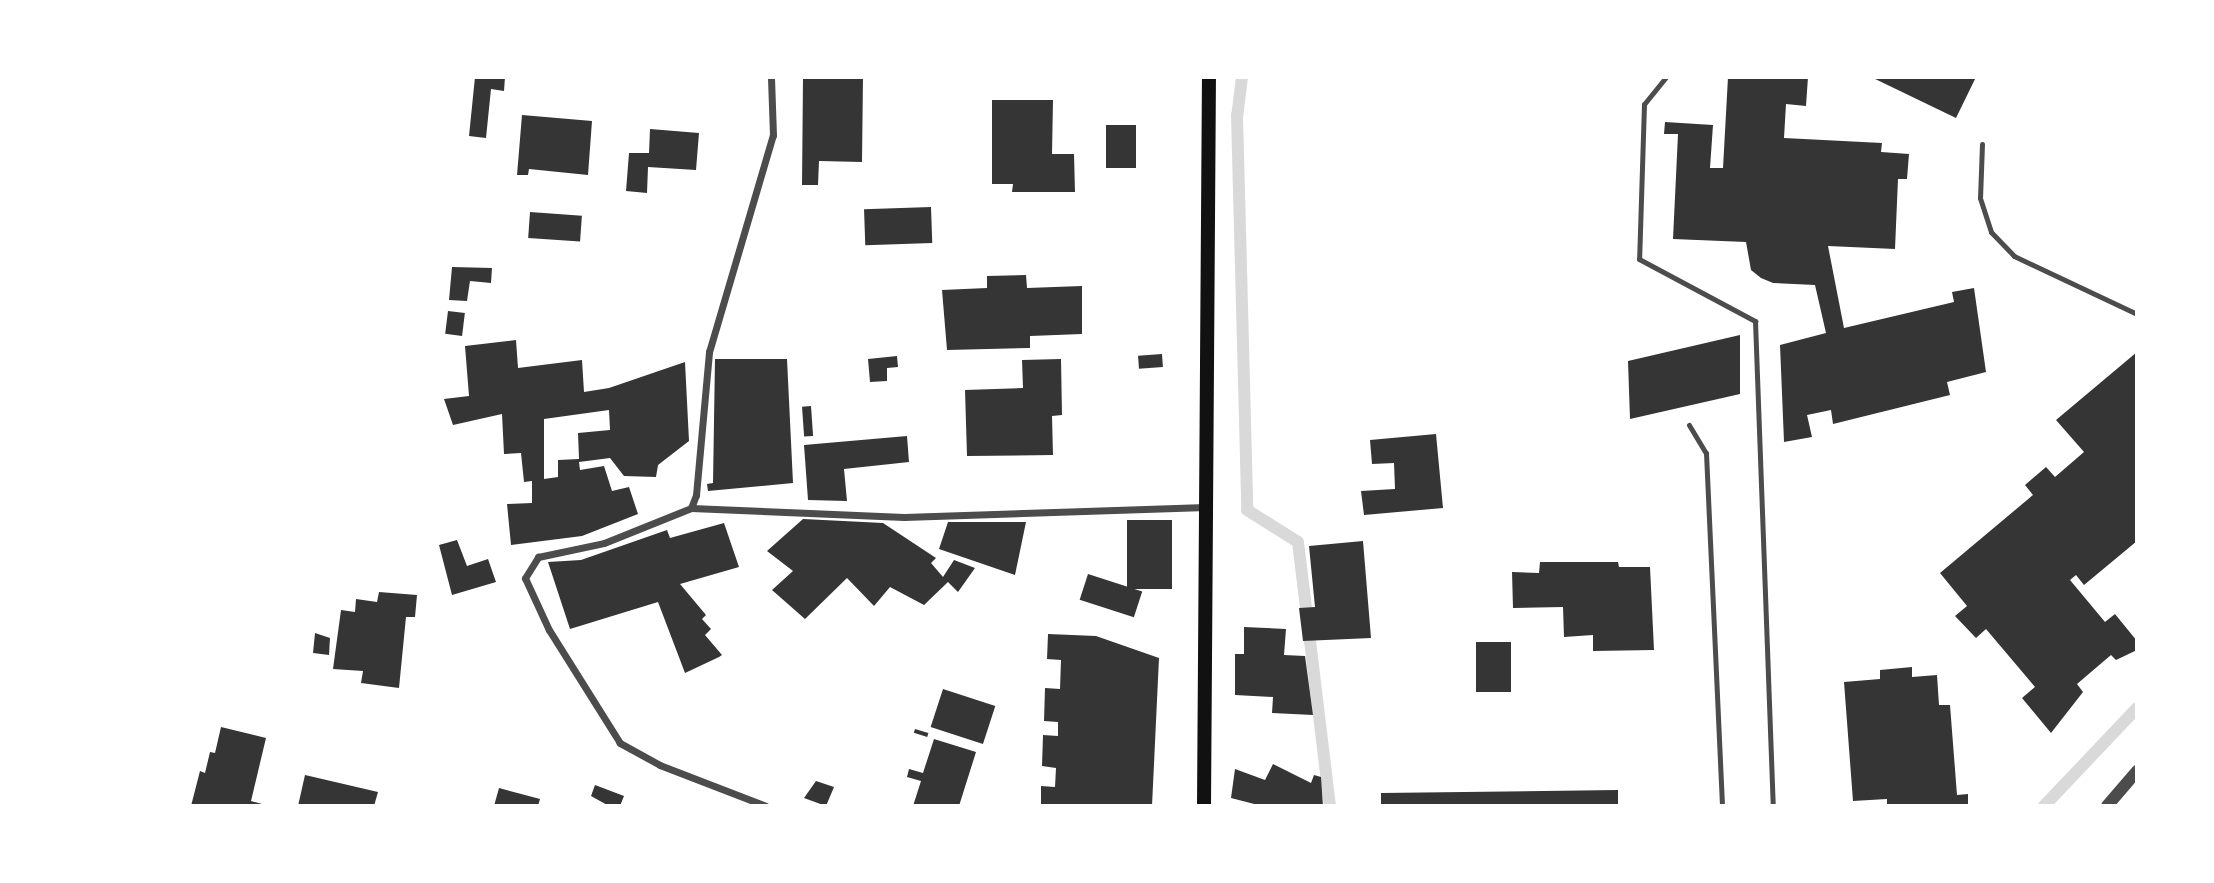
<!DOCTYPE html>
<html>
<head>
<meta charset="utf-8">
<style>
  body { margin:0 }
  #map { position:relative; width:2214px; height:883px; overflow:hidden; background:#fff; font-family:Quicksand,sans-serif }
  div>[style] { position:absolute }
  [style*='--x'] { left:calc(var(--x)*1px); top:calc(var(--y)*1px); width:calc(var(--w)*1px); rotate:calc(var(--a)*1deg) }
  .stream>* { height:12px; margin:-6px; padding:0 6px; transform-origin:6px; border-radius:6px; background:#d9d9d9 }
  .building>* { inset:0; background:#353535; transform-origin:0 0 }
  .service>* { height:5px; margin:-2.5px; padding:0 2.5px; transform-origin:2.5px; border-radius:2.5px; background:#4c4c4c }
  .minor>* { height:7px; margin:-3.5px; padding:0 3.5px; transform-origin:3.5px; border-radius:3.5px; background:#4c4c4c }
  .tertiary>* { height:12px; margin:-6px; padding:0 6px; transform-origin:6px; border-radius:6px; background:#4c4c4c }
  .secondary>* { height:14px; margin:-7px; padding:0 7px; transform-origin:7px; border-radius:7px; background:#111 }
  span { translate:-50% -50%; white-space:nowrap; text-align:center; line-height:1.15; -webkit-text-stroke:5px #fff; paint-order:stroke }
  .frame { position:absolute; inset:0; border:79px solid #fff; pointer-events:none }
</style>
</head>
<body>
<div id="map">
  <div class="stream">
    <i style="--x:1242;--y:77;--w:38;--a:97"></i>
    <i style="--x:1237;--y:115;--w:395;--a:88.5"></i>
    <i style="--x:1247;--y:510;--w:60;--a:32.1"></i>
    <i style="--x:1298;--y:542;--w:266;--a:83.1"></i>
    <i style="--x:2044;--y:806;--w:135;--a:-46.5"></i>
  </div>
  <div class="building">
    <i style="clip-path:polygon(475px 77px,505px 77px,504px 91px,491px 89px,486px 138px,469px 136px)"></i>
    <i style="clip-path:polygon(803px 77px,863px 77px,862px 162px,819px 161px,818px 185px,802px 185px)"></i>
    <i style="clip-path:polygon(1728px 77px,1808px 77px,1806px 106px,1786px 104px,1784px 138px,1882px 143px,1881px 152px,1909px 154px,1907px 179px,1898px 179px,1895px 249px,1828px 246px,1844px 328px,1954px 302px,1952px 292px,1974px 288px,1986px 372px,1947px 382px,1950px 395px,1833px 424px,1831px 410px,1807px 415px,1812px 437px,1784px 442px,1780px 345px,1826px 333px,1815px 285px,1773px 283px,1761px 278px,1751px 270px,1746px 242px,1673px 239px,1678px 134px,1664px 134px,1665px 122px,1713px 125px,1710px 168px,1723px 168px)"></i>
    <i style="clip-path:polygon(1871px 77px,1976px 77px,1956px 118px)"></i>
    <i style="clip-path:polygon(992px 100px,1053px 100px,1052px 154px,1074px 154px,1075px 192px,1012px 192px,1013px 184px,992px 184px)"></i>
    <i style="clip-path:polygon(522px 115px,592px 121px,588px 175px,529px 169px,528px 175px,517px 175px)"></i>
    <i style="left:1106px;top:125px;width:30px;height:43px"></i>
    <i style="clip-path:polygon(650px 129px,699px 133px,696px 170px,648px 167px,647px 193px,626px 191px,629px 153px,649px 153px)"></i>
    <i style="left:931px;top:207px;width:36px;height:67px;rotate:88deg"></i>
    <i style="left:530px;top:212px;width:52px;height:26px;rotate:4deg"></i>
    <i style="clip-path:polygon(452px 267px,492px 268px,491px 283px,470px 281px,467px 301px,449px 300px)"></i>
    <i style="clip-path:polygon(1026px 275px,1027px 288px,1082px 286px,1082px 334px,1030px 336px,1030px 348px,947px 350px,942px 290px,987px 288px,987px 276px)"></i>
    <i style="left:448px;top:311px;width:17px;height:23px;rotate:7deg"></i>
    <i style="clip-path:polygon(1740px 335px,1740px 394px,1630px 419px,1628px 361px)"></i>
    <i style="clip-path:polygon(evenodd,516px 340px,518px 368px,582px 360px,584px 392px,609px 388px,685px 362px,689px 441px,658px 465px,656px 477px,624px 476px,610px 458px,579px 462px,580px 470px,604px 466px,612px 491px,629px 487px,638px 514px,582px 536px,511px 545px,507px 504px,532px 503px,532px 481px,524px 482px,521px 453px,504px 454px,502px 414px,453px 425px,444px 399px,469px 396px,465px 346px,516px 340px,609px 410px,610px 430px,578px 433px,579px 459px,558px 460px,558px 477px,544px 479px,544px 419px,609px 410px)"></i>
    <i style="clip-path:polygon(2137px 352px,2137px 541px,2084px 585px,2076px 575px,2070px 580px,2105px 622px,2115px 614px,2137px 641px,2137px 650px,2116px 660px,2111px 655px,2077px 684px,2083px 692px,2051px 733px,2022px 698px,2035px 687px,1986px 629px,1976px 638px,1955px 616px,1967px 606px,1940px 573px,2033px 495px,2025px 485px,2046px 467px,2055px 477px,2084px 452px,2056px 420px)"></i>
    <i style="left:1162px;top:354px;width:13px;height:24px;rotate:86deg"></i>
    <i style="clip-path:polygon(897px 356px,898px 367px,887px 368px,887px 381px,870px 382px,868px 359px)"></i>
    <i style="clip-path:polygon(715px 359px,787px 359px,793px 483px,708px 491px,707px 484px,713px 483px)"></i>
    <i style="clip-path:polygon(1061px 359px,1062px 415px,1052px 416px,1053px 455px,967px 456px,965px 390px,1023px 388px,1022px 360px)"></i>
    <i style="left:811px;top:406px;width:30px;height:9px;rotate:86deg"></i>
    <i style="clip-path:polygon(1436px 434px,1443px 508px,1364px 515px,1361px 491px,1395px 489px,1394px 463px,1372px 464px,1370px 440px)"></i>
    <i style="clip-path:polygon(907px 436px,909px 462px,844px 469px,847px 501px,808px 500px,804px 445px)"></i>
    <i style="clip-path:polygon(803px 519px,883px 523px,936px 558px,931px 563px,943px 577px,954px 560px,975px 568px,958px 592px,948px 582px,924px 605px,890px 587px,874px 606px,847px 578px,805px 619px,772px 590px,793px 571px,767px 551px)"></i>
    <i style="left:1172px;top:520px;width:69px;height:45px;rotate:90deg"></i>
    <i style="clip-path:polygon(948px 522px,1026px 522px,1015px 575px,939px 549px)"></i>
    <i style="clip-path:polygon(724px 523px,739px 567px,680px 584px,706px 615px,702px 619px,711px 629px,705px 635px,722px 655px,719px 657px,685px 673px,658px 602px,570px 629px,548px 562px,581px 560px,667px 530px,670px 538px)"></i>
    <i style="clip-path:polygon(457px 540px,467px 566px,488px 559px,496px 582px,452px 595px,439px 545px)"></i>
    <i style="clip-path:polygon(1363px 541px,1371px 638px,1303px 641px,1299px 608px,1315px 607px,1309px 546px)"></i>
    <i style="clip-path:polygon(1540px 562px,1618px 562px,1619px 567px,1650px 567px,1654px 650px,1593px 651px,1593px 635px,1564px 637px,1563px 607px,1513px 608px,1512px 572px,1539px 573px)"></i>
    <i style="left:1088px;top:574px;width:57px;height:27px;rotate:18deg"></i>
    <i style="clip-path:polygon(379px 592px,417px 595px,415px 617px,406px 617px,399px 688px,361px 683px,363px 671px,333px 669px,341px 610px,355px 612px,356px 599px,377px 602px)"></i>
    <i style="clip-path:polygon(1244px 627px,1286px 629px,1284px 655px,1305px 656px,1313px 715px,1272px 713px,1273px 697px,1235px 695px,1235px 654px,1244px 654px)"></i>
    <i style="clip-path:polygon(315px 633px,330px 638px,329px 655px,313px 653px)"></i>
    <i style="clip-path:polygon(1048px 634px,1096px 636px,1159px 658px,1152px 806px,1041px 806px,1041px 786px,1055px 787px,1056px 768px,1042px 766px,1043px 735px,1058px 736px,1058px 722px,1044px 721px,1045px 688px,1060px 689px,1061px 660px,1047px 659px)"></i>
    <i style="left:1476px;top:642px;width:35px;height:50px"></i>
    <i style="clip-path:polygon(1912px 667px,1912px 677px,1937px 675px,1939px 705px,1950px 705px,1957px 795px,1968px 794px,1968px 806px,1887px 806px,1887px 799px,1853px 801px,1844px 682px,1880px 679px,1880px 670px)"></i>
    <i style="left:943px;top:689px;width:55px;height:40px;rotate:18deg"></i>
    <i style="clip-path:polygon(221px 727px,266px 738px,251px 801px,269px 806px,191px 806px,200px 771px,205px 773px,210px 752px,215px 753px)"></i>
    <i style="left:915px;top:729px;width:14px;height:4px;rotate:17deg"></i>
    <i style="clip-path:polygon(934px 739px,976px 752px,959px 806px,913px 806px,921px 781px,907px 777px,909px 769px,923px 773px)"></i>
    <i style="clip-path:polygon(1273px 764px,1311px 783px,1314px 775px,1321px 777px,1323px 806px,1262px 806px,1231px 798px,1235px 769px,1265px 780px)"></i>
    <i style="clip-path:polygon(305px 775px,378px 792px,374px 806px,298px 806px)"></i>
    <i style="clip-path:polygon(816px 781px,834px 787px,826px 806px,804px 798px)"></i>
    <i style="clip-path:polygon(595px 785px,624px 796px,620px 806px,609px 806px,591px 796px)"></i>
    <i style="clip-path:polygon(499px 788px,540px 799px,538px 806px,494px 806px)"></i>
    <i style="clip-path:polygon(1618px 790px,1618px 806px,1381px 806px,1381px 793px)"></i>
  </div>
  <div class="service">
    <i style="--x:1666;--y:77;--w:35;--a:129"></i>
    <i style="--x:1644;--y:104;--w:155;--a:91.8"></i>
    <i style="--x:1639;--y:259;--w:132;--a:28.1"></i>
    <i style="--x:1755;--y:321;--w:485;--a:87.9"></i>
    <i style="--x:1982;--y:144;--w:54;--a:92.1"></i>
    <i style="--x:1980;--y:198;--w:36;--a:72"></i>
    <i style="--x:1991;--y:232;--w:33;--a:46"></i>
    <i style="--x:2014;--y:256;--w:136;--a:25.2"></i>
    <i style="--x:1689;--y:425;--w:33;--a:59"></i>
    <i style="--x:1706;--y:453;--w:353;--a:87.4"></i>
  </div>
  <div class="minor">
    <i style="--x:691;--y:508;--w:213;--a:2.4"></i>
    <i style="--x:904;--y:517;--w:302;--a:-1.9"></i>
    <i style="--x:766;--y:806;--w:114;--a:-158.9"></i>
    <i style="--x:660;--y:765;--w:46;--a:-151.2"></i>
    <i style="--x:620;--y:743;--w:133;--a:-122.1"></i>
    <i style="--x:549;--y:630;--w:57;--a:-114.8"></i>
    <i style="--x:525;--y:578;--w:25;--a:-58"></i>
    <i style="--x:538;--y:557;--w:67;--a:-12"></i>
    <i style="--x:604;--y:543;--w:94;--a:-21.9"></i>
    <i style="--x:691;--y:508;--w:14;--a:-69"></i>
    <i style="--x:696;--y:495;--w:144;--a:-84.8"></i>
    <i style="--x:709;--y:352;--w:226;--a:-73.6"></i>
    <i style="--x:773;--y:135;--w:58;--a:-92"></i>
  </div>
  <div class="tertiary">
    <i style="--x:2107;--y:806;--w:46;--a:-49.4"></i>
  </div>
  <div class="secondary">
    <i style="--x:1204;--y:806;--w:729;--a:-89.61"></i>
  </div>
  <div class="frame"></div>
</div>
</body>
</html>
